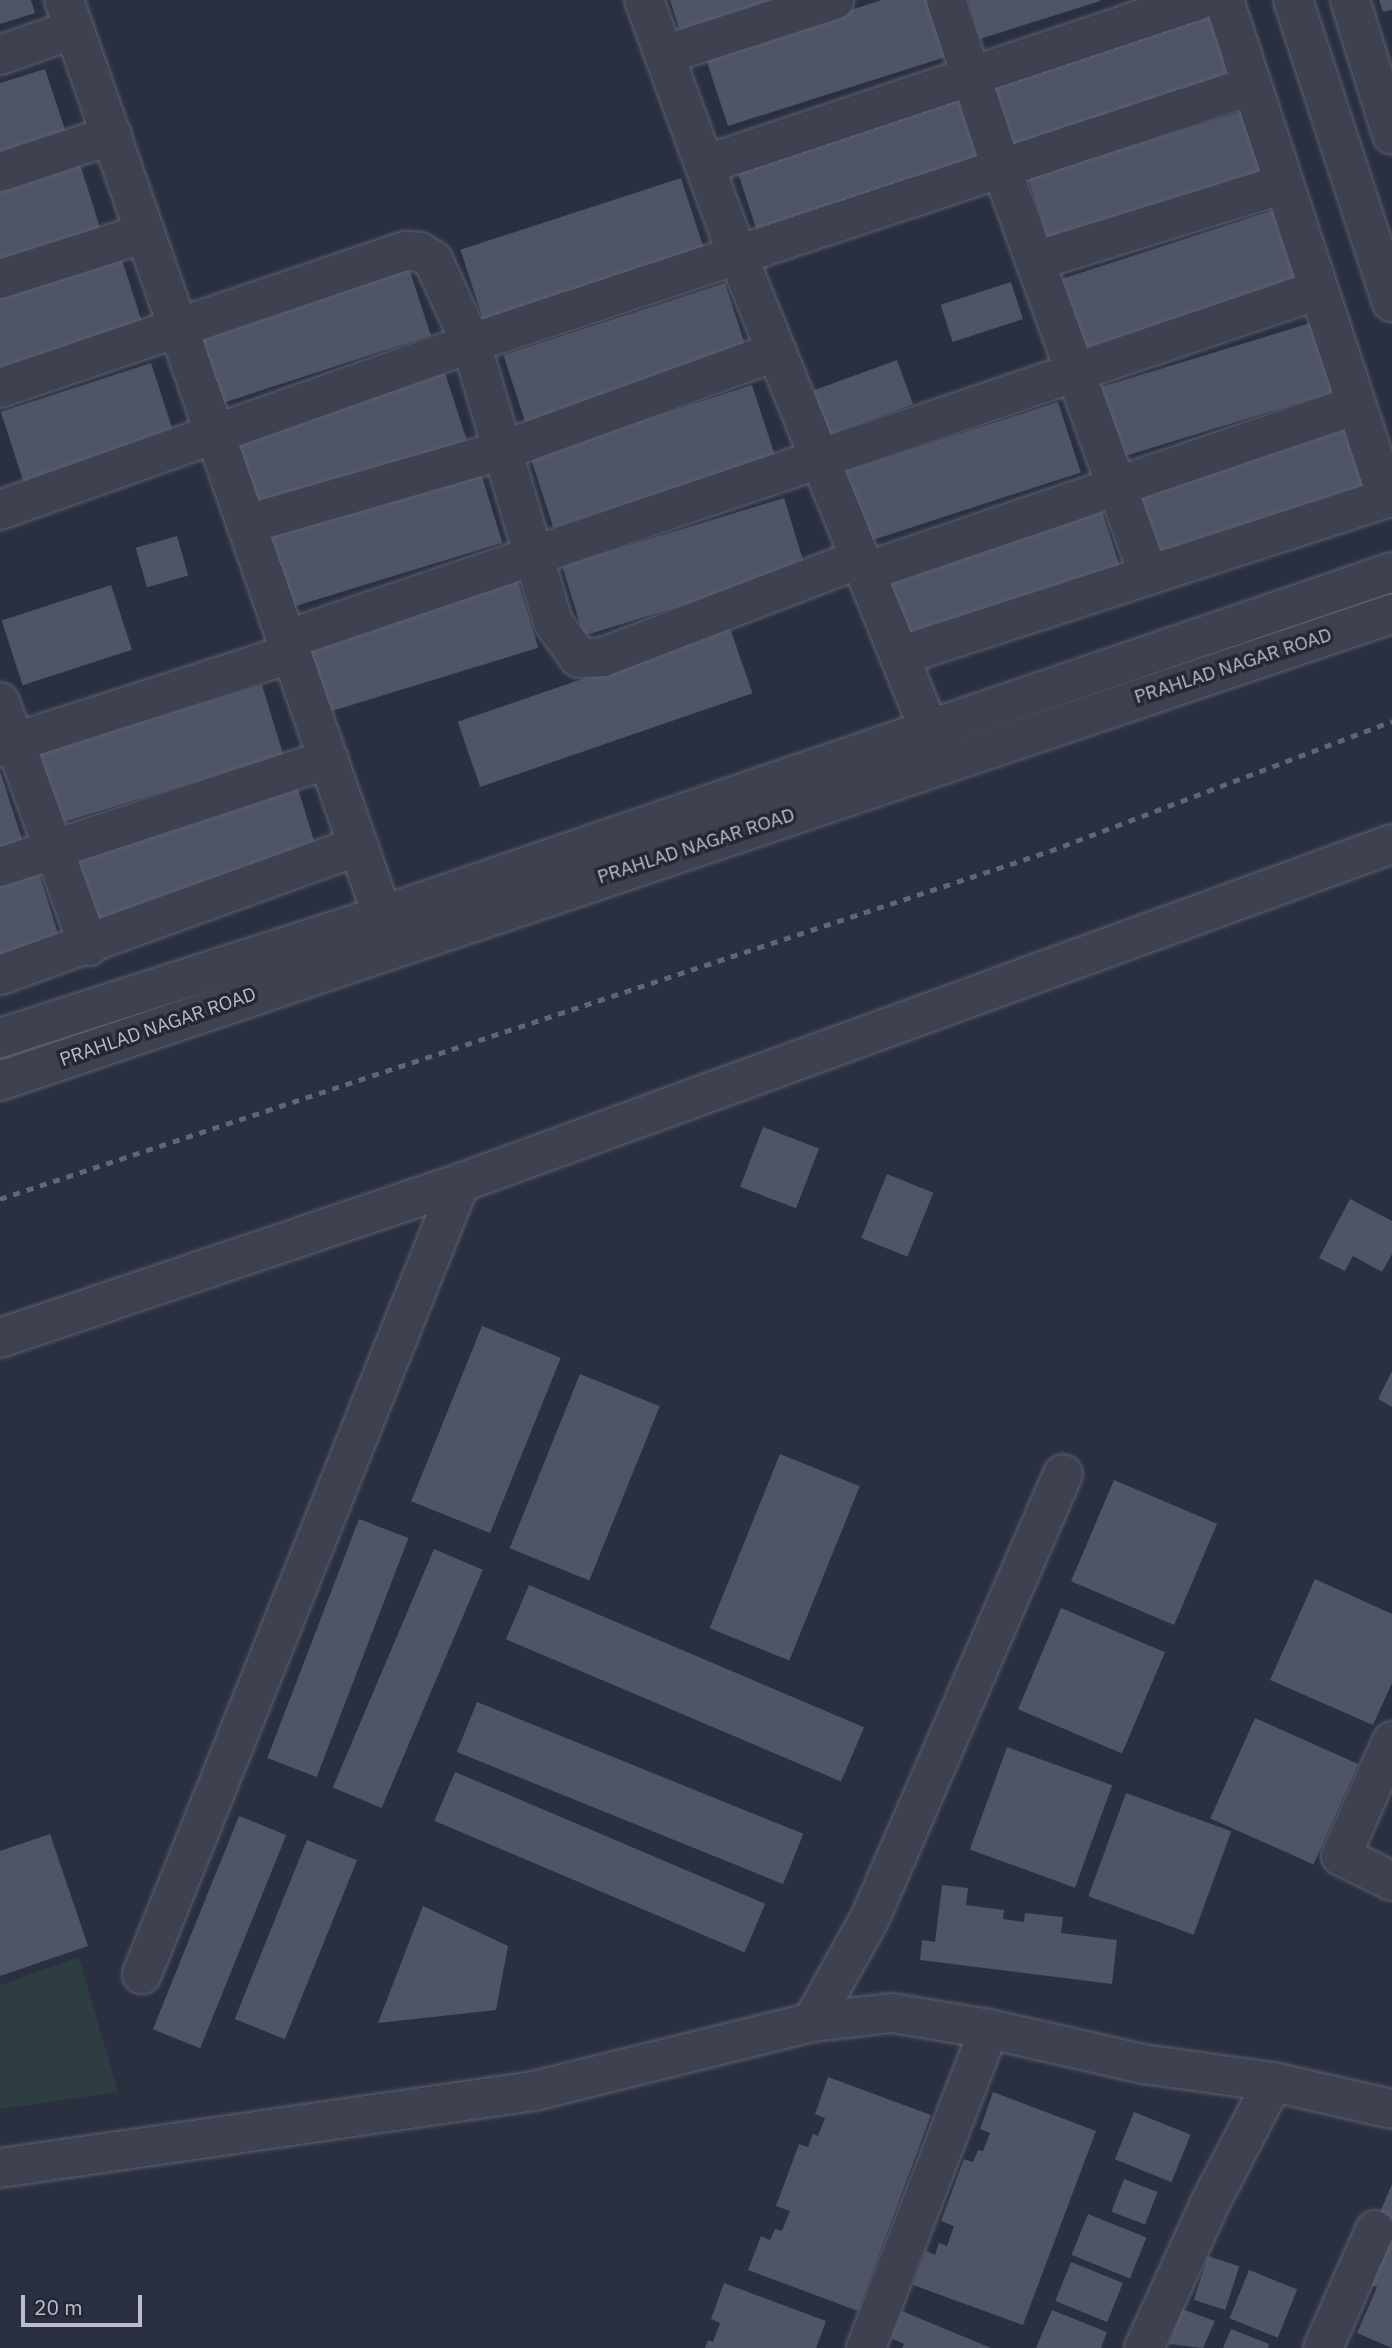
<!DOCTYPE html>
<html>
<head>
<meta charset="utf-8">
<style>
  body { margin:0 }
  #map { position:relative; width:1392px; height:2348px; overflow:hidden; background:#2a3040; font-family:"IBM Plex Sans",sans-serif }
  div>[style] { position:absolute }
  [style*='--x'] { left:calc(var(--x)*1px); top:calc(var(--y)*1px); width:calc(var(--w)*1px); rotate:calc(var(--a)*1deg) }
  .green>* { inset:0; background:#2d3d42 }
  .building>* { inset:0; background:#4f5467; transform-origin:0 0 }
  .roads { filter:drop-shadow(0 0 2px #5c606e) drop-shadow(0 0 2px #5c606e) }
  .minor>* { height:38px; margin:-19px; padding:0 19px; transform-origin:19px; border-radius:19px; background:#3e4250 }
  .rail>* { height:5px; margin-top:-2.5px; transform-origin:0; background:repeating-linear-gradient(90deg,#616677 0 7px,transparent 0 14px) }
  span { translate:-50% -50%; white-space:nowrap; text-align:center; line-height:1.15; -webkit-text-stroke:7px #232736; paint-order:stroke }
  .street-label { font-size:19px; color:#bbbeca }
  .scale { position:absolute; left:21px; top:2295px; width:121px; height:32px; box-sizing:border-box; border:4px solid #bbbeca; border-top:0; padding-left:9px; font-size:21px; line-height:24px; white-space:nowrap; color:#bbbeca; -webkit-text-stroke:5px #232736; paint-order:stroke }
</style>
</head>
<body>
<div id="map">
  <div class="green">
    <i style="clip-path:polygon(79px 1957px,118px 2092px,0 2109px,0 1985px)"></i>
  </div>
  <div class="building">
    <i style="clip-path:polygon(0 0,31px 0,35px 13px,0 24px)"></i>
    <i style="clip-path:polygon(670px 0,785px 0,681px 34px)"></i>
    <i style="clip-path:polygon(882px 0,931px 0,949px 56px,728px 126px,705px 56px)"></i>
    <i style="clip-path:polygon(968px 0,1100px 0,1100px 1px,980px 39px)"></i>
    <i style="clip-path:polygon(1379px 0,1392px 0,1392px 10px,1383px 12px)"></i>
    <i style="left:1209px;top:12px;width:73px;height:233px;rotate:73deg"></i>
    <i style="clip-path:polygon(45px 69px,68px 139px,0 160px,0 83px)"></i>
    <i style="left:956px;top:90px;width:75px;height:233px;rotate:72deg"></i>
    <i style="left:1251px;top:109px;width:73px;height:233px;rotate:73deg"></i>
    <i style="clip-path:polygon(80px 164px,102px 234px,0 266px,0 189px)"></i>
    <i style="left:681px;top:178px;width:74px;height:232px;rotate:72deg"></i>
    <i style="left:1280px;top:208px;width:74px;height:233px;rotate:72deg"></i>
    <i style="clip-path:polygon(121px 257px,144px 328px,0 373px,0 295px)"></i>
    <i style="left:408px;top:265px;width:74px;height:233px;rotate:72deg"></i>
    <i style="left:1011px;top:282px;width:39px;height:74px;rotate:72deg"></i>
    <i style="left:725px;top:283px;width:74px;height:233px;rotate:72deg"></i>
    <i style="left:1317px;top:321px;width:73px;height:233px;rotate:73deg"></i>
    <i style="left:897px;top:360px;width:47px;height:89px;rotate:70deg"></i>
    <i style="left:151px;top:363px;width:74px;height:158px;rotate:72deg"></i>
    <i style="left:445px;top:373px;width:74px;height:232px;rotate:72deg"></i>
    <i style="left:752px;top:385px;width:74px;height:233px;rotate:72deg"></i>
    <i style="left:1058px;top:402px;width:74px;height:233px;rotate:72deg"></i>
    <i style="left:1355px;top:419px;width:74px;height:232px;rotate:72deg"></i>
    <i style="left:481px;top:473px;width:73px;height:233px;rotate:73deg"></i>
    <i style="left:784px;top:498px;width:73px;height:232px;rotate:73deg"></i>
    <i style="left:1101px;top:508px;width:74px;height:232px;rotate:72deg"></i>
    <i style="left:177px;top:536px;width:41px;height:43px;rotate:74deg"></i>
    <i style="left:517px;top:578px;width:73px;height:233px;rotate:73deg"></i>
    <i style="left:111px;top:585px;width:68px;height:115px;rotate:72deg"></i>
    <i style="left:730px;top:628px;width:69px;height:288px;rotate:71deg"></i>
    <i style="left:262px;top:685px;width:73px;height:233px;rotate:73deg"></i>
    <i style="clip-path:polygon(0 771px,23px 842px,0 849px)"></i>
    <i style="left:296px;top:782px;width:73px;height:233px;rotate:73deg"></i>
    <i style="clip-path:polygon(39px 873px,61px 943px,0 962px,0 885px)"></i>
    <i style="left:763px;top:1127px;width:60px;height:64px;rotate:21deg"></i>
    <i style="left:887px;top:1174px;width:50px;height:69px;rotate:22deg"></i>
    <i style="clip-path:polygon(1350px 1199px,1392px 1221px,1392px 1254px,1382px 1272px,1353px 1256px,1345px 1271px,1319px 1258px)"></i>
    <i style="left:482px;top:1326px;width:85px;height:189px;rotate:22deg"></i>
    <i style="clip-path:polygon(1392px 1371px,1392px 1407px,1378px 1399px)"></i>
    <i style="left:580px;top:1374px;width:86px;height:188px;rotate:22deg"></i>
    <i style="left:780px;top:1454px;width:86px;height:188px;rotate:22deg"></i>
    <i style="left:1114px;top:1480px;width:112px;height:110px;rotate:23deg"></i>
    <i style="left:359px;top:1519px;width:53px;height:256px;rotate:21deg"></i>
    <i style="left:434px;top:1549px;width:53px;height:259px;rotate:23deg"></i>
    <i style="clip-path:polygon(1315px 1579px,1392px 1614px,1392px 1683px,1373px 1725px,1270px 1680px)"></i>
    <i style="left:529px;top:1585px;width:364px;height:59px;rotate:23deg"></i>
    <i style="left:1061px;top:1608px;width:113px;height:110px;rotate:23deg"></i>
    <i style="left:477px;top:1702px;width:352px;height:54px;rotate:22deg"></i>
    <i style="left:1255px;top:1718px;width:113px;height:110px;rotate:24deg"></i>
    <i style="left:1007px;top:1747px;width:112px;height:109px;rotate:20deg"></i>
    <i style="left:455px;top:1772px;width:337px;height:53px;rotate:23deg"></i>
    <i style="left:1126px;top:1793px;width:112px;height:110px;rotate:20deg"></i>
    <i style="left:239px;top:1816px;width:51px;height:230px;rotate:22deg"></i>
    <i style="clip-path:polygon(50px 1834px,88px 1946px,0 1976px,0 1851px)"></i>
    <i style="left:307px;top:1840px;width:54px;height:193px;rotate:22deg"></i>
    <i style="clip-path:polygon(942px 1885px,968px 1888px,966px 1905px,1004px 1910px,1003px 1919px,1024px 1922px,1025px 1913px,1063px 1917px,1061px 1933px,1117px 1940px,1112px 1984px,920px 1960px,922px 1940px,935px 1942px)"></i>
    <i style="clip-path:polygon(423px 1906px,508px 1946px,496px 2010px,378px 2023px)"></i>
    <i style="clip-path:polygon(828px 2077px,931px 2115px,858px 2311px,748px 2270px,761px 2236px,770px 2240px,775px 2229px,782px 2231px,790px 2211px,776px 2206px,799px 2144px,808px 2147px,813px 2134px,818px 2136px,825px 2118px,815px 2114px)"></i>
    <i style="clip-path:polygon(993px 2092px,1096px 2131px,1023px 2325px,913px 2285px,926px 2251px,935px 2255px,939px 2243px,947px 2246px,954px 2226px,941px 2221px,964px 2159px,973px 2162px,978px 2150px,983px 2151px,990px 2133px,980px 2129px)"></i>
    <i style="left:1134px;top:2112px;width:61px;height:51px;rotate:22deg"></i>
    <i style="left:1124px;top:2179px;width:36px;height:35px;rotate:21deg"></i>
    <i style="clip-path:polygon(1392px 2184px,1392px 2223px,1378px 2217px)"></i>
    <i style="left:1088px;top:2214px;width:63px;height:44px;rotate:22deg"></i>
    <i style="clip-path:polygon(1392px 2239px,1392px 2348px,1357px 2333px,1377px 2287px,1365px 2282px)"></i>
    <i style="left:1208px;top:2256px;width:33px;height:46px;rotate:18deg"></i>
    <i style="left:1071px;top:2262px;width:56px;height:42px;rotate:22deg"></i>
    <i style="left:1249px;top:2270px;width:52px;height:52px;rotate:22deg"></i>
    <i style="clip-path:polygon(724px 2283px,826px 2321px,816px 2348px,705px 2348px,708px 2340px,713px 2342px,720px 2323px,711px 2319px)"></i>
    <i style="clip-path:polygon(1182px 2309px,1215px 2321px,1203px 2348px,1169px 2344px)"></i>
    <i style="clip-path:polygon(1052px 2310px,1107px 2332px,1101px 2348px,1036px 2348px)"></i>
    <i style="clip-path:polygon(902px 2311px,991px 2348px,902px 2348px,904px 2344px,891px 2338px)"></i>
    <i style="clip-path:polygon(1231px 2329px,1269px 2344px,1268px 2348px,1223px 2348px)"></i>
  </div>
  <div class="roads">
    <div class="minor">
      <i style="--x:64;--y:0;--w:995;--a:70.82"></i>
      <i style="--x:644;--y:0;--w:270;--a:69.9"></i>
      <i style="--x:737;--y:254;--w:539;--a:68"></i>
      <i style="--x:946;--y:0;--w:176;--a:71.8"></i>
      <i style="--x:1001;--y:167;--w:434;--a:70.1"></i>
      <i style="--x:1293;--y:0;--w:318;--a:71.9"></i>
      <i style="--x:1350;--y:0;--w:141;--a:72.7"></i>
      <i style="--x:0;--y:55;--w:78;--a:-19.4"></i>
      <i style="--x:664;--y:55;--w:179;--a:-17.9"></i>
      <i style="--x:705;--y:165;--w:521;--a:-18.47"></i>
      <i style="--x:0;--y:172;--w:118;--a:-18.3"></i>
      <i style="--x:1035;--y:261;--w:260;--a:-17.2"></i>
      <i style="--x:0;--y:279;--w:152;--a:-17.6"></i>
      <i style="--x:0;--y:388;--w:428;--a:-18.7"></i>
      <i style="--x:405;--y:251;--w:15;--a:4"></i>
      <i style="--x:420;--y:252;--w:15;--a:32"></i>
      <i style="--x:433;--y:260;--w:91;--a:65.4"></i>
      <i style="--x:471;--y:343;--w:291;--a:73.6"></i>
      <i style="--x:553;--y:622;--w:44;--a:54.2"></i>
      <i style="--x:579;--y:658;--w:24;--a:-2"></i>
      <i style="--x:603;--y:657;--w:275;--a:-20.9"></i>
      <i style="--x:0;--y:510;--w:500;--a:-19.5"></i>
      <i style="--x:471;--y:343;--w:821;--a:-18.24"></i>
      <i style="--x:247;--y:524;--w:267;--a:-16.1"></i>
      <i style="--x:504;--y:450;--w:290;--a:-19.9"></i>
      <i style="--x:865;--y:572;--w:519;--a:-18.78"></i>
      <i style="--x:288;--y:639;--w:1088;--a:-18.72"></i>
      <i style="--x:899;--y:656;--w:513;--a:-17.94"></i>
      <i style="--x:1387;--y:498;--w:524;--a:-108.12"></i>
      <i style="--x:0;--y:702;--w:260;--a:70"></i>
      <i style="--x:0;--y:747;--w:307;--a:-17.8"></i>
      <i style="--x:0;--y:867;--w:346;--a:-18.2"></i>
      <i style="--x:0;--y:975;--w:381;--a:-19.8"></i>
      <i style="--x:0;--y:1038;--w:400;--a:-17.8"></i>
      <i style="--x:381;--y:916;--w:1068;--a:-18.79"></i>
      <i style="--x:0;--y:1081;--w:1468;--a:-18.55"></i>
      <i style="--x:460;--y:1183;--w:992;--a:-19.99"></i>
      <i style="--x:0;--y:1338;--w:485;--a:-18.6"></i>
      <i style="--x:460;--y:1183;--w:853;--a:111.9"></i>
      <i style="--x:1392;--y:1741;--w:126;--a:113.9"></i>
      <i style="--x:1341;--y:1856;--w:57;--a:26.1"></i>
      <i style="--x:812;--y:2022;--w:119;--a:-60.9"></i>
      <i style="--x:870;--y:1918;--w:484;--a:-66.5"></i>
      <i style="--x:0;--y:2168;--w:540;--a:-8.21"></i>
      <i style="--x:534;--y:2091;--w:286;--a:-13.9"></i>
      <i style="--x:812;--y:2022;--w:81;--a:-6.4"></i>
      <i style="--x:892;--y:2013;--w:98;--a:9.4"></i>
      <i style="--x:989;--y:2029;--w:158;--a:12.8"></i>
      <i style="--x:1143;--y:2064;--w:131;--a:7.9"></i>
      <i style="--x:1273;--y:2082;--w:122;--a:12.8"></i>
      <i style="--x:866;--y:2348;--w:342;--a:-68.9"></i>
      <i style="--x:1144;--y:2348;--w:159;--a:-65.5"></i>
      <i style="--x:1210;--y:2203;--w:136;--a:-62.5"></i>
      <i style="--x:1323;--y:2348;--w:129;--a:-66.2"></i>
    </div>
  </div>
  <div class="rail">
    <i style="--x:0;--y:1199;--w:1106;--a:-18.34"></i>
    <i style="--x:1050;--y:851;--w:366;--a:-20.8"></i>
  </div>
  <div class="street-label">
    <span style="left:1233px;top:666px;rotate:-18deg">PRAHLAD NAGAR ROAD</span>
    <span style="left:696px;top:846px;rotate:-18deg">PRAHLAD NAGAR ROAD</span>
    <span style="left:158px;top:1027px;rotate:-19deg">PRAHLAD NAGAR ROAD</span>
  </div>
  <div class="scale">20 m</div>
</div>
</body>
</html>
